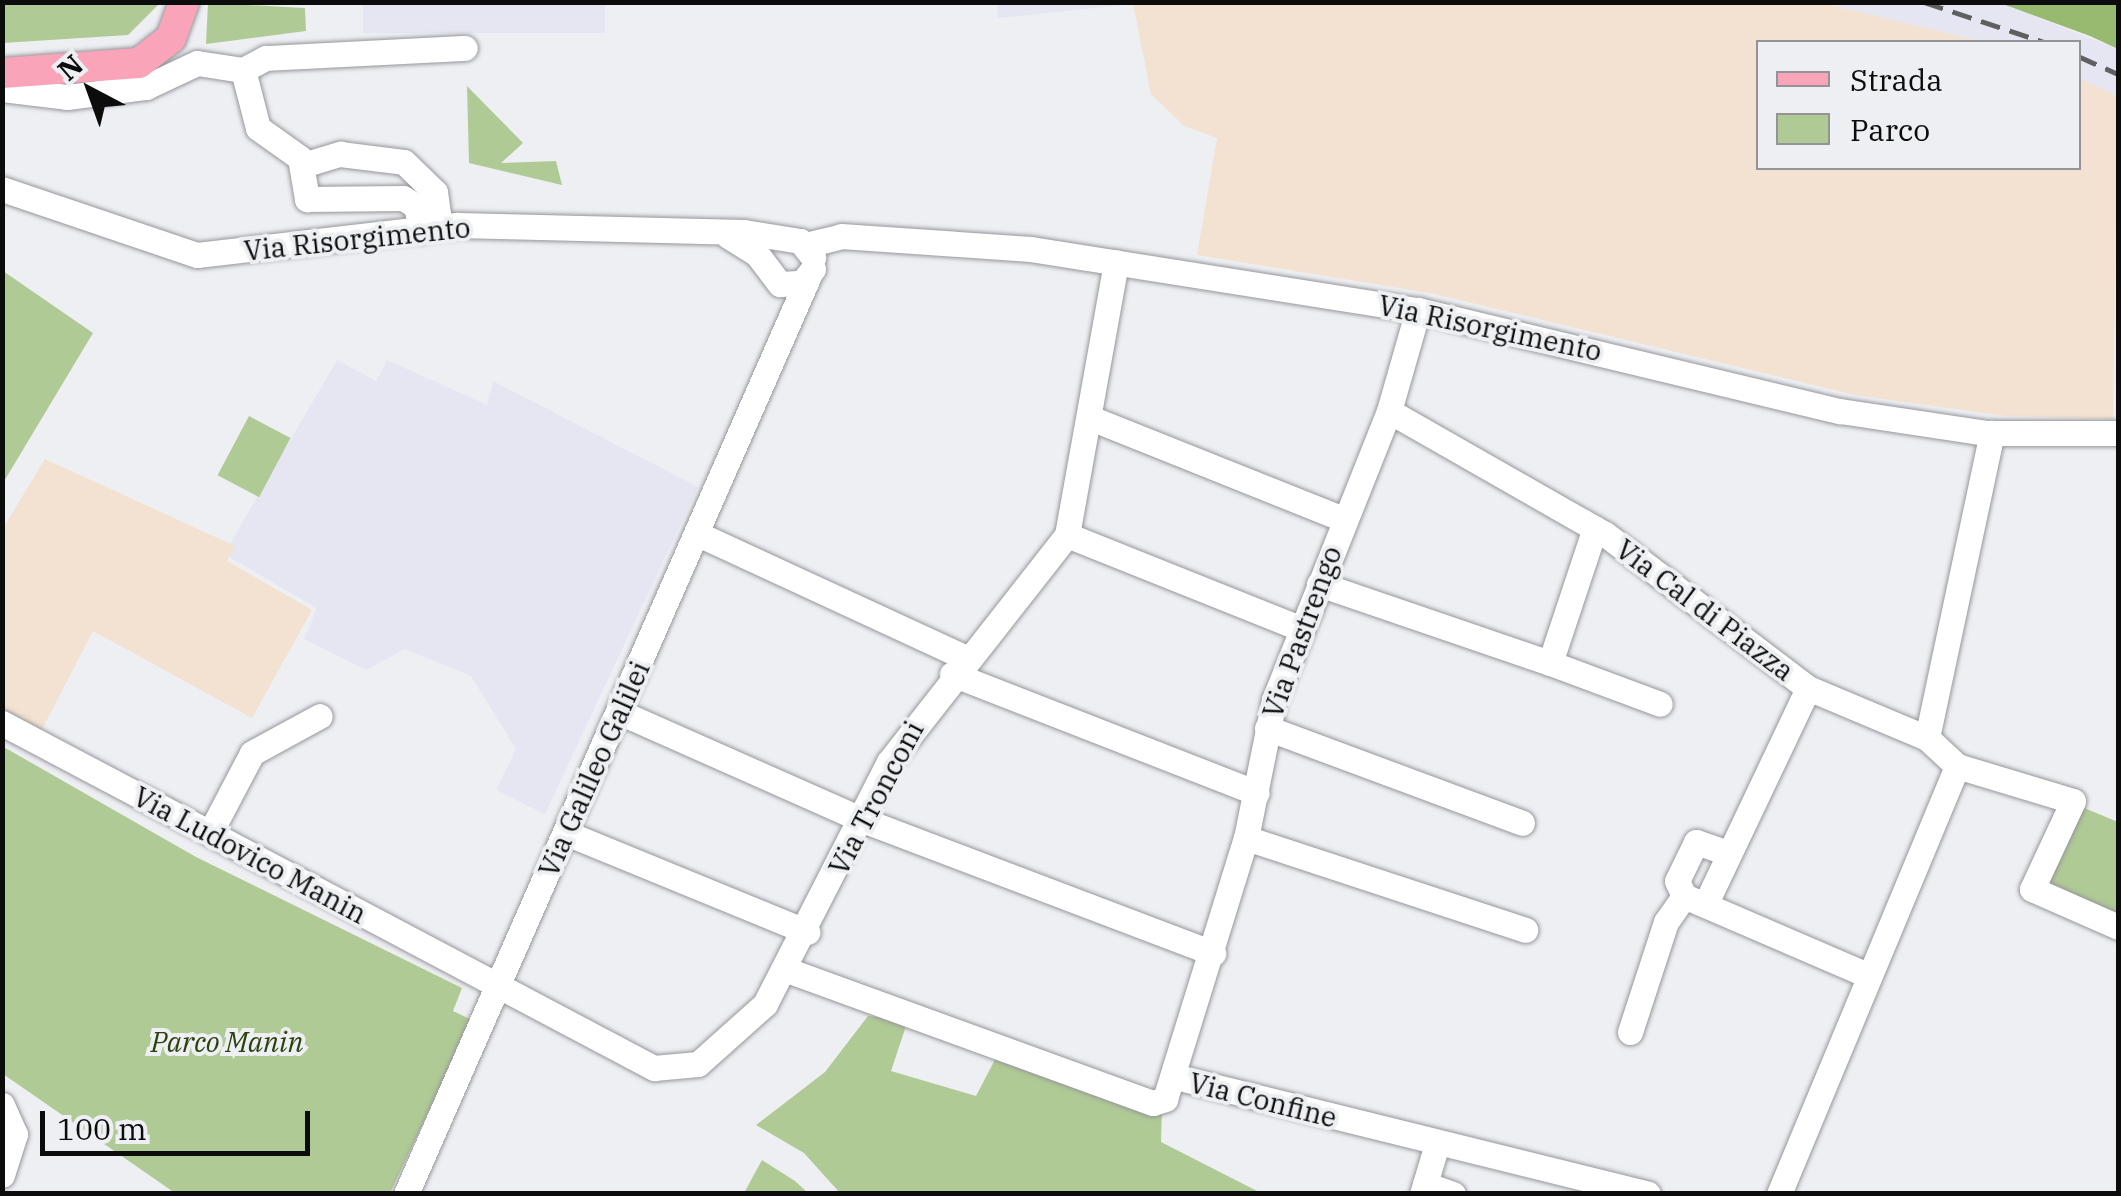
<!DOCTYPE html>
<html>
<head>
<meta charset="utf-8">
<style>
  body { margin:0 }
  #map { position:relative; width:2121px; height:1196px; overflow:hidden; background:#eeeff3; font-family:"IBM Plex Serif",serif }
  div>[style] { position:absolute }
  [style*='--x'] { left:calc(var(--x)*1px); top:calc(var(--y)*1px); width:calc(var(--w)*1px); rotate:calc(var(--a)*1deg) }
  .built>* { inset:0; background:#e5e6f2; transform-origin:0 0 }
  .industrial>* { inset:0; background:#f3e2d1 }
  .green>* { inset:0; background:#b0ca95; transform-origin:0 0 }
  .forest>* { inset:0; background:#97ba70 }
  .roads { filter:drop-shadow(0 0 2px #96979b) drop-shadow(0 0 2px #96979b) }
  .minor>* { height:25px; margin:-12.5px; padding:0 12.5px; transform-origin:12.5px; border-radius:12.5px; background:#fff }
  .major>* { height:30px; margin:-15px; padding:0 15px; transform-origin:15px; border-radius:15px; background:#faa4b9 }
  .rail>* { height:5px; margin-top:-2.5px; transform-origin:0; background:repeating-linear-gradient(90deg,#606062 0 20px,transparent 0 30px) }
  span { translate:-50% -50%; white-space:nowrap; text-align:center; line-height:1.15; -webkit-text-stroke:8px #eeeff3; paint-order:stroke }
  .street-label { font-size:28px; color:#0c0c0d }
  .park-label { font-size:28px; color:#2c420c; font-style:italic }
  .frame { position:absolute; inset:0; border:5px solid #0c0c0d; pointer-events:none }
  .legend { position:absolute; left:1756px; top:40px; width:325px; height:130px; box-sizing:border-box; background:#eeeff3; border:2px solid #949497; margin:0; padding:12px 18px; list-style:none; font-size:30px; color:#0c0c0d }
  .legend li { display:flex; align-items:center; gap:20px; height:50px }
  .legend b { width:50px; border:2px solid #949497 }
  .north { position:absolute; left:40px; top:40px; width:100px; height:100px; -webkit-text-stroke:8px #eeeff3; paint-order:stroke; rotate:319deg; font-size:28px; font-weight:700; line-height:40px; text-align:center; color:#0c0c0d }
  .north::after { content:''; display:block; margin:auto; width:35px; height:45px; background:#0c0c0d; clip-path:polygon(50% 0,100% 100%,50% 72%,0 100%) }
  .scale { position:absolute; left:40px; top:1111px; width:270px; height:45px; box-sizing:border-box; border:5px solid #0c0c0d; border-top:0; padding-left:12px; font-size:30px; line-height:35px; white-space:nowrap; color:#0c0c0d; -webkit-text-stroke:8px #eeeff3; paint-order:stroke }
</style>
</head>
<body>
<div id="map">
  <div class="built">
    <i style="left:363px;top:3px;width:242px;height:30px"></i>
    <i style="clip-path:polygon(997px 3px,997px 2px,1143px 3px,998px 18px)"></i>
    <i style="clip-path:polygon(1822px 3px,2000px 3px,2118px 49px,2118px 97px,2079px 78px,2078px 42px,1984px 42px)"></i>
    <i style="clip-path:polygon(337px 360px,376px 381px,387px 360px,487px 405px,493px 381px,698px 487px,545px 814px,496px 790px,516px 749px,471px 676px,405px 649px,366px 670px,304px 639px,317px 608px,224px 554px)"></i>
  </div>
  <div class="industrial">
    <i style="clip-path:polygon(1822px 3px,1984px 42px,1758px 42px,1758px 168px,2078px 168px,2079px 78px,2118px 97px,2113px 419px,2005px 416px,1855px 395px,1430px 293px,1197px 255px,1217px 138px,1184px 126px,1151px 94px,1133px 4px)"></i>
    <i style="clip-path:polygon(45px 459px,235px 546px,227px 561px,312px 610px,252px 718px,93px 631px,39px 735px,3px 713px,2px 530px)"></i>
  </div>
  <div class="green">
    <i style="clip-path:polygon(2px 3px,3px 2px,160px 3px,128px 35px,3px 43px)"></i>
    <i style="clip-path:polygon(208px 3px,305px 8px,306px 31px,206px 44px)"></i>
    <i style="clip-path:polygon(467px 86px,523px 143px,501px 163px,556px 161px,562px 185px,469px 163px)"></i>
    <i style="clip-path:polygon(3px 271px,93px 333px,3px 483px)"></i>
    <i style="left:249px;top:416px;width:47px;height:67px;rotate:28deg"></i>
    <i style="clip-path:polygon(2px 746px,196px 857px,462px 988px,453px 1011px,472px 1020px,390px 1193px,175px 1193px,3px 1074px)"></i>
    <i style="clip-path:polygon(2072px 803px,2118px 822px,2118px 930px,2019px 891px)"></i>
    <i style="clip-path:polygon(868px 1016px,908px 1020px,891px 1071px,976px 1096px,1002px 1046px,1162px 1108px,1161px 1142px,1261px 1193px,840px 1193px,804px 1153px,756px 1125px,825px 1072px)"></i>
    <i style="clip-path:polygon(762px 1160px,795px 1181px,808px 1193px,744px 1193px)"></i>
  </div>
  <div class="forest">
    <i style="clip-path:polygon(2000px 3px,2118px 3px,2118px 49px,2090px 36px)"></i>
  </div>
  <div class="roads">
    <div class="minor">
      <i style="--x:243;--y:70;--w:60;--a:75.5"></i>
      <i style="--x:258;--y:128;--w:52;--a:35.5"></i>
      <i style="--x:300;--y:158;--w:42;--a:80.3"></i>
      <i style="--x:307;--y:199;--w:96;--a:-0.6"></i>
      <i style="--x:403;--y:198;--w:15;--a:32"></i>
      <i style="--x:416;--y:206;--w:25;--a:78"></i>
      <i style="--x:243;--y:70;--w:26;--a:-28"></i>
      <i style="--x:266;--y:58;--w:199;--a:-2.9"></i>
      <i style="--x:2;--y:89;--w:65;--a:7"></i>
      <i style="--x:67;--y:97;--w:80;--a:-7.2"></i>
      <i style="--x:146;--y:87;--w:56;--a:-25.2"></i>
      <i style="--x:197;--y:63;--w:47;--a:8.7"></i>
      <i style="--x:303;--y:165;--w:39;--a:-17"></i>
      <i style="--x:340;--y:154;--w:64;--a:7.1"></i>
      <i style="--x:404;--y:162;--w:43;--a:44.1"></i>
      <i style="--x:435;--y:192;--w:35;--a:82"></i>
      <i style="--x:2;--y:189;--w:206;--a:18.7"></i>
      <i style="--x:197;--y:255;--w:263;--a:-6.6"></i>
      <i style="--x:458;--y:225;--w:286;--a:1.4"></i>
      <i style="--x:744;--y:232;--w:57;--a:9.1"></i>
      <i style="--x:800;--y:241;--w:21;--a:51"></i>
      <i style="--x:728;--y:236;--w:34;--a:32"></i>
      <i style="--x:757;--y:254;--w:38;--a:53"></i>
      <i style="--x:780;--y:284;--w:22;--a:-3"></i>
      <i style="--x:802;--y:283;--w:18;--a:-52"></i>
      <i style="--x:806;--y:245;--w:36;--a:-14"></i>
      <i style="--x:841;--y:236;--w:190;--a:3.9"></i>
      <i style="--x:1031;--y:249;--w:392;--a:9"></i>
      <i style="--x:1418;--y:310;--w:434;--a:13.5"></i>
      <i style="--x:1840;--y:411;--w:149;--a:8.5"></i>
      <i style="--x:1987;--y:433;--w:131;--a:0"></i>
      <i style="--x:1389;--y:411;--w:249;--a:29.7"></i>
      <i style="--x:1605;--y:534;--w:255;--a:37.2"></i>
      <i style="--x:1808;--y:688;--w:129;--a:22.8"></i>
      <i style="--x:1927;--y:738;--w:41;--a:43"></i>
      <i style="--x:1093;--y:419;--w:269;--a:21.8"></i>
      <i style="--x:700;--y:535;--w:293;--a:24.8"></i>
      <i style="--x:1067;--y:535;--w:253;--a:21.8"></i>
      <i style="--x:1319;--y:584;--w:244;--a:18.9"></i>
      <i style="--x:1550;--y:663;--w:142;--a:-71.6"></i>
      <i style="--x:1550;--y:663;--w:117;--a:20.4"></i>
      <i style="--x:952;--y:674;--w:327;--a:21.3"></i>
      <i style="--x:619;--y:712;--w:264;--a:23.9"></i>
      <i style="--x:860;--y:819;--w:378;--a:20.8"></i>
      <i style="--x:2;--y:723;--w:738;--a:27.89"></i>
      <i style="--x:654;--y:1068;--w:44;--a:-5.2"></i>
      <i style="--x:698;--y:1064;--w:90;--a:-41.8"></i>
      <i style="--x:765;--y:1004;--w:272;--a:-62.9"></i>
      <i style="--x:889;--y:762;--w:288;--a:-51.9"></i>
      <i style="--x:1067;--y:535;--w:277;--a:-79.8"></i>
      <i style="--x:1267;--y:728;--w:272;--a:20.4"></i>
      <i style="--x:1927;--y:738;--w:312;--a:-78"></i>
      <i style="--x:1957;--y:766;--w:121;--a:16.8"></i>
      <i style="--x:2073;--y:801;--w:97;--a:115"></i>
      <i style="--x:2032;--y:889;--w:94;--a:23.8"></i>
      <i style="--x:210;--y:833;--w:90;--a:-62.3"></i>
      <i style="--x:252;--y:753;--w:77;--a:-28.6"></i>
      <i style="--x:566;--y:833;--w:261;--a:22.3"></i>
      <i style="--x:1246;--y:838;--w:294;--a:18.2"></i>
      <i style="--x:1728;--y:853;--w:34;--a:-161"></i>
      <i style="--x:1696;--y:842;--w:43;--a:116"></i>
      <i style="--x:1677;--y:881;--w:17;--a:65"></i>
      <i style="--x:1684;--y:896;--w:199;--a:23.3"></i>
      <i style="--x:1706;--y:903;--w:238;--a:-64.6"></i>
      <i style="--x:787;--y:970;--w:389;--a:20"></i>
      <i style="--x:1153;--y:1103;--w:13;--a:-18"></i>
      <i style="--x:1165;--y:1099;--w:273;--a:-72.8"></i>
      <i style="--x:1246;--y:838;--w:141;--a:-78.5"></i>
      <i style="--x:1274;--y:700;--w:311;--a:-68.3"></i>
      <i style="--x:1389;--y:411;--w:105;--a:-74"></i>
      <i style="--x:1630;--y:1032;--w:116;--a:-71.9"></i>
      <i style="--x:1666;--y:922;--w:32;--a:-55"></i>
      <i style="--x:1176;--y:1077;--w:486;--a:13.9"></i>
      <i style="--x:2;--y:1105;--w:32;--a:66"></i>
      <i style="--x:15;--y:1134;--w:43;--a:107.6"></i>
      <i style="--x:1425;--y:1184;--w:30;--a:20"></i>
      <i style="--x:406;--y:1194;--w:1000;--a:-66.31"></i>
      <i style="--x:1422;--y:1194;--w:52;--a:-73.3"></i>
      <i style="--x:1779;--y:1194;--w:464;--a:-67.4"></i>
    </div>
    <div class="major">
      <i style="--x:2;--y:73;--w:137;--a:-4.2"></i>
      <i style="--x:139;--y:63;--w:41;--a:-38"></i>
      <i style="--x:171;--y:38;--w:38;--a:-70"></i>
    </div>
  </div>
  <div class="rail">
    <i style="--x:1924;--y:2;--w:126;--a:18.4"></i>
    <i style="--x:2078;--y:56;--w:44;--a:24.2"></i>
  </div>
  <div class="street-label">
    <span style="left:357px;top:239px;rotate:-6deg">Via Risorgimento</span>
    <span style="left:1490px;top:328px;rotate:12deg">Via Risorgimento</span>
    <span style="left:1705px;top:610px;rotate:37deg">Via Cal di Piazza</span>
    <span style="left:1302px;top:632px;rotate:-70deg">Via Pastrengo</span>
    <span style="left:594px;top:769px;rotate:-66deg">Via Galileo Galilei</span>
    <span style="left:876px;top:798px;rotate:-62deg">Via Tronconi</span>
    <span style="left:250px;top:855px;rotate:28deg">Via Ludovico Manin</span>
    <span style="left:1263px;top:1100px;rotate:14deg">Via Confine</span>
  </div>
  <div class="park-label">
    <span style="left:227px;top:1042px">Parco Manin</span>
  </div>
  <div class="frame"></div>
  <ul class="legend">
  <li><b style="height:12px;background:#faa4b9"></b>Strada</li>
  <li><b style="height:28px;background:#b0ca95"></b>Parco</li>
  </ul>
  <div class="north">N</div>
  <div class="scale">100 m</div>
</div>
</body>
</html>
